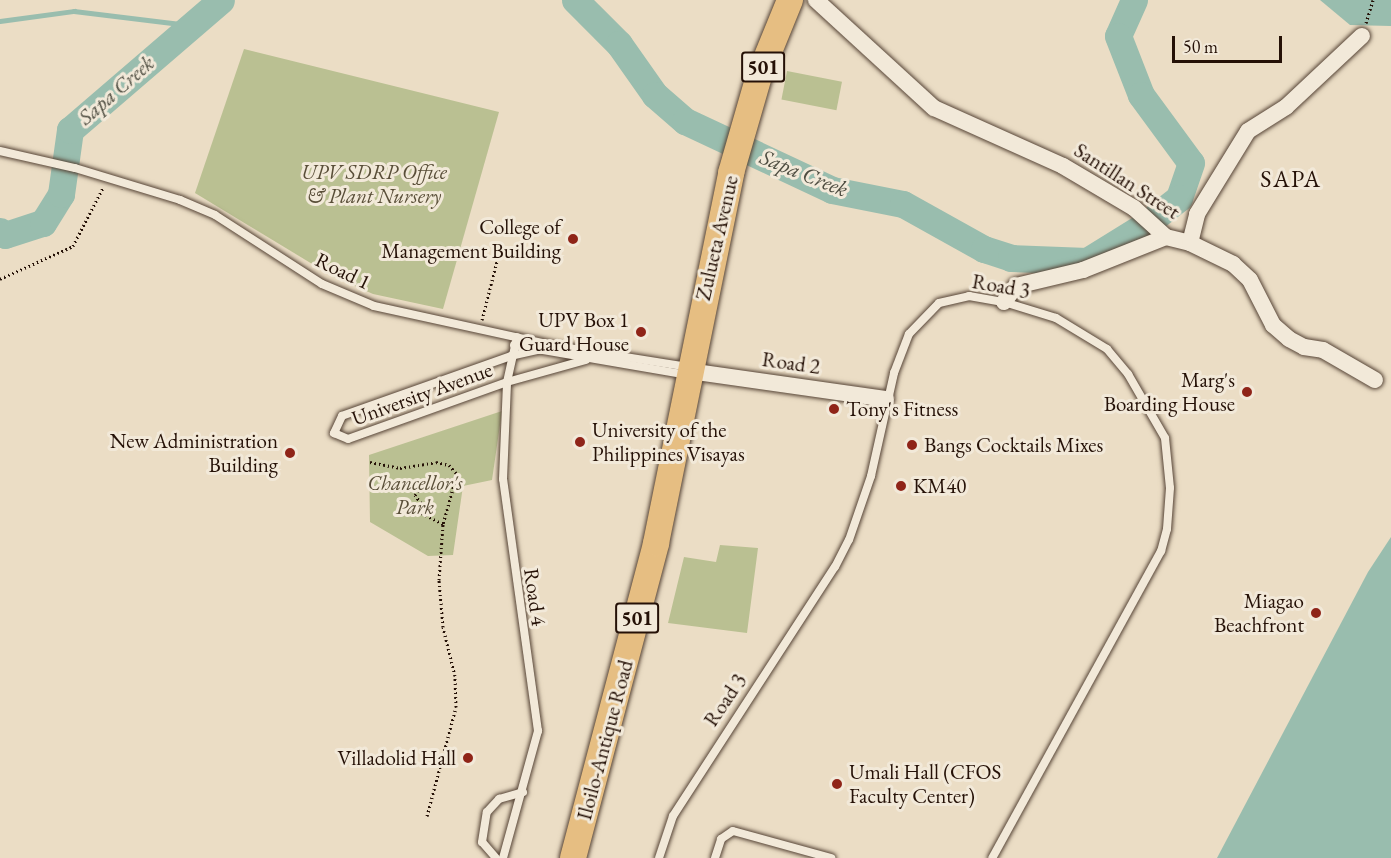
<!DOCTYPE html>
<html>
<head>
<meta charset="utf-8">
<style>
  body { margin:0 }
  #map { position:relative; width:1391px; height:858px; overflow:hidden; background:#ebddc5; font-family:"EB Garamond",serif }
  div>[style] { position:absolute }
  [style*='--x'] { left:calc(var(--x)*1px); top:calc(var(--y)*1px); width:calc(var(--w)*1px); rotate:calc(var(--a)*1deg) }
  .green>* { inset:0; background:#bac092; transform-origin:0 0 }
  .water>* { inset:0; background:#99bdae }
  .stream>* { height:4.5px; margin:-2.25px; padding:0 2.25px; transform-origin:2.25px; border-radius:2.25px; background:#99bdae }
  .river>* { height:27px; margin:-13.5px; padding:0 13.5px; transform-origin:13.5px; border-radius:13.5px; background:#99bdae }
  .path>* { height:3px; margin-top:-1.5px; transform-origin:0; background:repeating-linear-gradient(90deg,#251107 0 1.5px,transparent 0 4.5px) }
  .roads { filter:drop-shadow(0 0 2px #564436) drop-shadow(0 0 2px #564436) }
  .lane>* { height:8px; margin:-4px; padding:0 4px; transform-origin:4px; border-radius:4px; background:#f2e9d9 }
  .street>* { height:16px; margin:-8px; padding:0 8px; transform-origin:8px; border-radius:8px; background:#f2e9d9 }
  .primary>* { height:26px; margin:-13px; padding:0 13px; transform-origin:13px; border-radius:13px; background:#e6be82 }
  .dots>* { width:16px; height:16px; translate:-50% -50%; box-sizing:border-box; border:3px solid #f2e9d9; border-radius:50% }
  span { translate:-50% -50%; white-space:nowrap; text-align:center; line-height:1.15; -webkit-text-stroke:6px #f2e9d9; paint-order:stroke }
  .shield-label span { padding:2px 4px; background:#f2e9d9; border:2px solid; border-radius:4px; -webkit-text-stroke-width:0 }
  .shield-label { font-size:20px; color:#251107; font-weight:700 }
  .park-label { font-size:21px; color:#594e38; font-style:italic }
  .street-label { font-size:21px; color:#251107 }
  .poi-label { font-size:21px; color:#251107 }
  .right { translate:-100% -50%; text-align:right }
  .left { translate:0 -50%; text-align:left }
  .water-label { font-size:22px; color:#4e4d41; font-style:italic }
  .quarter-label { font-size:24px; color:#251107; letter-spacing:1.5px }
  .scale { position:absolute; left:1172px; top:36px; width:110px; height:27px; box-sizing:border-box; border:3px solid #251107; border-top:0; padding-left:8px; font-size:18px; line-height:21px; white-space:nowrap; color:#251107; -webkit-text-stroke:4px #f2e9d9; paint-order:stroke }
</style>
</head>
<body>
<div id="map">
  <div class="green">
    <i style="clip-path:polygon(244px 49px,499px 112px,443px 309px,373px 294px,332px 276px,195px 193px)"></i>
    <i style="left:787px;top:71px;width:56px;height:29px;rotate:11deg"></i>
    <i style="clip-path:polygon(502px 411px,492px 480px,463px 486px,453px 555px,428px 556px,370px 522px,369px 455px)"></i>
    <i style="clip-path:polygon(720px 545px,758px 548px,747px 633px,668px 623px,684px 557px,716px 562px)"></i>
  </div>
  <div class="water">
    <i style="clip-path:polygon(1320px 0,1391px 0,1391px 26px,1350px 25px)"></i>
    <i style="clip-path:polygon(1391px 537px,1391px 858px,1217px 858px,1368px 572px)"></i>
  </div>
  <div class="stream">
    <i style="--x:0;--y:21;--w:75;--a:-7.7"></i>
    <i style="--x:74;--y:11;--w:115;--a:7"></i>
  </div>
  <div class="river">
    <i style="--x:575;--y:0;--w:62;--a:45"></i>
    <i style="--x:619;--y:44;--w:62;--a:54.8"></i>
    <i style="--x:655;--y:95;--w:40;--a:41"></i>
    <i style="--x:685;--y:121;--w:162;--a:25.1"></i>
    <i style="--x:832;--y:190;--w:72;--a:11.2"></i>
    <i style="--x:903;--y:204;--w:93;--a:29.1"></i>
    <i style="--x:984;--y:249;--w:28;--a:18"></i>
    <i style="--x:1011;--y:258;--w:76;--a:2.3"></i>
    <i style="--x:1087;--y:261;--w:65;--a:-31.7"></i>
    <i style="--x:1134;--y:0;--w:39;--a:114"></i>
    <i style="--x:1118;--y:36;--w:63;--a:68.7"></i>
    <i style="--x:1141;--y:95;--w:84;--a:53.7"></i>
    <i style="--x:1191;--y:163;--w:37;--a:109"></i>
    <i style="--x:1179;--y:198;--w:28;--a:142"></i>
    <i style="--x:0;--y:231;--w:6;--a:39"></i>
    <i style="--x:5;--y:235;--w:40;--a:-18"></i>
    <i style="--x:43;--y:223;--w:34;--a:-58"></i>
    <i style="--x:61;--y:194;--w:65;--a:-82"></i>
    <i style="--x:70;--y:130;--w:199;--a:-40.7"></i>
  </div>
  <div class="path">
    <i style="--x:1366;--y:23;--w:24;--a:-73"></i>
    <i style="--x:0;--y:279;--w:80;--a:-24.3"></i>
    <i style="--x:73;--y:246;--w:65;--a:-62.7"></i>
    <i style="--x:482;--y:320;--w:61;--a:-75.7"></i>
    <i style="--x:370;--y:462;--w:31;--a:11"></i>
    <i style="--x:400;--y:468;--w:36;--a:-9"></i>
    <i style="--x:436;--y:462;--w:13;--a:13"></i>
    <i style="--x:449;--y:465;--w:12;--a:48"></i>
    <i style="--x:457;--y:474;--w:52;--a:105.6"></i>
    <i style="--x:427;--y:816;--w:113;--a:-75.1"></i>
    <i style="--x:456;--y:707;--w:31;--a:-92"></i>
    <i style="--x:455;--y:676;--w:50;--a:-103.8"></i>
    <i style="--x:443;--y:627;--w:47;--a:-94.9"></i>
    <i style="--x:439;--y:580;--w:56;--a:-85.9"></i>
    <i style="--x:443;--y:524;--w:25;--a:-153"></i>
    <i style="--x:421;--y:513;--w:10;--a:-90"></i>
    <i style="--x:421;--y:503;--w:10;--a:-127"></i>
    <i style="--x:415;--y:495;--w:18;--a:-49"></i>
    <i style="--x:427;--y:481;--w:29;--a:-4"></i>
  </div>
  <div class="roads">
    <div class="lane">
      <i style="--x:0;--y:151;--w:77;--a:12.8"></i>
      <i style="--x:75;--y:168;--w:110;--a:16.9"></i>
      <i style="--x:180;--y:200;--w:38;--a:23"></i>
      <i style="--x:215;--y:215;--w:127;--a:32.8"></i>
      <i style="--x:322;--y:284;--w:56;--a:22.9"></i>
      <i style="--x:374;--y:306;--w:186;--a:12.4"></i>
      <i style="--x:556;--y:346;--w:135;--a:9"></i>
      <i style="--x:514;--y:345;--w:177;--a:9.8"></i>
      <i style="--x:555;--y:346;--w:45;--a:167.2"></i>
      <i style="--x:511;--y:356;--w:179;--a:160.5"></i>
      <i style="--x:342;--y:416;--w:19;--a:115"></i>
      <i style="--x:334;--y:433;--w:15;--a:23"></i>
      <i style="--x:348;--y:439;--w:169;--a:-19.7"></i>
      <i style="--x:507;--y:382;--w:82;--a:-15.6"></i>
      <i style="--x:496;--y:858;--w:21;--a:-131"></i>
      <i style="--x:482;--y:842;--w:30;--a:-81"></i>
      <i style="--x:487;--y:812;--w:18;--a:-47"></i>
      <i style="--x:499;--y:799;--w:25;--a:-16"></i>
      <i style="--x:503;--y:858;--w:132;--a:-74.6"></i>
      <i style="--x:538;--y:731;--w:254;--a:-97.9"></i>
      <i style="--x:503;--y:479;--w:97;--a:-87.6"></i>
      <i style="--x:507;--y:382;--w:46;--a:-77.5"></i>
      <i style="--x:659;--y:858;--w:44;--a:-71.6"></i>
      <i style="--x:673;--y:816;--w:297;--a:-57"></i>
      <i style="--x:835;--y:567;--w:30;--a:-63"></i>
      <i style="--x:849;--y:540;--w:68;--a:-71"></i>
      <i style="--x:871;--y:476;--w:106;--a:-77.4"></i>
      <i style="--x:894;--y:373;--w:42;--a:-69"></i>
      <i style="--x:909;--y:334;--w:43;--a:-45.9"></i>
      <i style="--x:939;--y:303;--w:31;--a:-13"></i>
      <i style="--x:969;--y:296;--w:36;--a:10"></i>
      <i style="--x:1004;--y:302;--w:54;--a:17.1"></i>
      <i style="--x:1056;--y:318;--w:60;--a:31.3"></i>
      <i style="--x:1107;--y:349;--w:33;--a:50"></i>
      <i style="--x:1128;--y:374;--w:74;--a:60"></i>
      <i style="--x:1165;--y:438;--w:50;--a:84.3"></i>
      <i style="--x:1170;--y:488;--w:41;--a:94.2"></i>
      <i style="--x:1167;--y:529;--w:23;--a:105"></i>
      <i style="--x:1161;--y:551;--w:350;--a:118.8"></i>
      <i style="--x:715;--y:858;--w:20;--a:-72"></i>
      <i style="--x:721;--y:839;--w:14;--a:-34"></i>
      <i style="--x:733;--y:831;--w:102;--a:15.4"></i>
    </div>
    <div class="street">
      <i style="--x:816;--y:0;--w:160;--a:42.5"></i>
      <i style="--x:934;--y:108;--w:141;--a:24.2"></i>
      <i style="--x:1063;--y:166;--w:82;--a:30.6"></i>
      <i style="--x:1134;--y:208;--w:43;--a:42.2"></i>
      <i style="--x:1166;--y:237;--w:25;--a:14"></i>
      <i style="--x:1190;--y:243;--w:48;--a:26"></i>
      <i style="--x:1233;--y:264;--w:23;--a:43"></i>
      <i style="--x:1250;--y:280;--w:51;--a:62.9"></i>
      <i style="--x:1273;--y:325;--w:21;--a:41"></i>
      <i style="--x:1289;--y:339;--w:17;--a:28"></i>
      <i style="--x:1304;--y:347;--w:19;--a:9"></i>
      <i style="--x:1323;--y:350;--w:60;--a:30"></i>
      <i style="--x:1190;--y:243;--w:30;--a:-76"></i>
      <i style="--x:1197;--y:214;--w:97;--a:-58.4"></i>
      <i style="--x:1248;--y:131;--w:45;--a:-32.3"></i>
      <i style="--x:1286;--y:107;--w:104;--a:-43.1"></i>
      <i style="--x:1004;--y:302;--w:20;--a:-53"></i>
      <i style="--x:1016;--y:286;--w:69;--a:-13.4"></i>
      <i style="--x:1083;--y:270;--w:89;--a:-21.7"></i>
      <i style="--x:689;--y:371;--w:199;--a:8.1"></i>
    </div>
    <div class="primary">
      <i style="--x:573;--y:858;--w:326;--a:-75.2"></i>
      <i style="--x:656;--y:543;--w:378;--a:-78.5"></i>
      <i style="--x:731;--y:173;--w:101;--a:-73.9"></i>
      <i style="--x:759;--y:76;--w:82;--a:-67.8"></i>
    </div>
  </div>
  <div class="dots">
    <i style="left:573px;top:239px;background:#8f2418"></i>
    <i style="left:641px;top:332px;background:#8f2418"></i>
    <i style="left:1247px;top:392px;background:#8f2418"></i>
    <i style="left:834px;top:409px;background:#8f2418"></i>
    <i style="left:580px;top:442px;background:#8f2418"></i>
    <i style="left:912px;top:445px;background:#8f2418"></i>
    <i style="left:290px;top:453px;background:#8f2418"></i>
    <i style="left:901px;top:486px;background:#8f2418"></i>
    <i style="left:1316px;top:613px;background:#8f2418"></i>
    <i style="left:468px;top:758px;background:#8f2418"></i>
    <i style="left:837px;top:784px;background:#8f2418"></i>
  </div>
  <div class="shield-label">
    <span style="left:763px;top:67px">501</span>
    <span style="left:637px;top:618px">501</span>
  </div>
  <div class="park-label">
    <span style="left:374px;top:184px">UPV SDRP Office<br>&amp; Plant Nursery</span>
    <span style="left:415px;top:495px">Chancellor's<br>Park</span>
  </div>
  <div class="street-label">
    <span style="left:1127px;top:181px;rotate:33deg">Santillan Street</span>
    <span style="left:717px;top:238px;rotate:-77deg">Zulueta Avenue</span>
    <span style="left:343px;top:271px;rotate:26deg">Road 1</span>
    <span style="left:1001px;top:286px;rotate:10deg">Road 3</span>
    <span style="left:791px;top:363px;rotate:8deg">Road 2</span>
    <span style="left:422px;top:394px;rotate:-20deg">University Avenue</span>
    <span style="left:535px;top:597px;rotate:82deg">Road 4</span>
    <span style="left:725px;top:700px;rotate:-56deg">Road 3</span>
    <span style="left:605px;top:740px;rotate:-75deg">Iloilo-Antique Road</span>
  </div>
  <div class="poi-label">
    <span class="right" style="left:561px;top:239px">College of<br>Management Building</span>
    <span class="right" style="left:629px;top:332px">UPV Box 1<br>Guard House</span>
    <span class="right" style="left:1235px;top:392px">Marg's<br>Boarding House</span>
    <span class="left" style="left:846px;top:409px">Tony's Fitness</span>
    <span class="left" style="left:592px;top:442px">University of the<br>Philippines Visayas</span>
    <span class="right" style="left:278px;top:453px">New Administration<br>Building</span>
    <span class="left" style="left:924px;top:445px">Bangs Cocktails Mixes</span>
    <span class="left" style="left:913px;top:486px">KM40</span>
    <span class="right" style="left:1304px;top:613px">Miagao<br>Beachfront</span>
    <span class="right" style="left:456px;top:758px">Villadolid Hall</span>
    <span class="left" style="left:849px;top:784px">Umali Hall (CFOS<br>Faculty Center)</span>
  </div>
  <div class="water-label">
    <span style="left:116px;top:90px;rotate:-41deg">Sapa Creek</span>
    <span style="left:804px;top:173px;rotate:22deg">Sapa Creek</span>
  </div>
  <div class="quarter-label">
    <span style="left:1291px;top:179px">SAPA</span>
  </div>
  <div class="scale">50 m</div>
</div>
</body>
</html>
